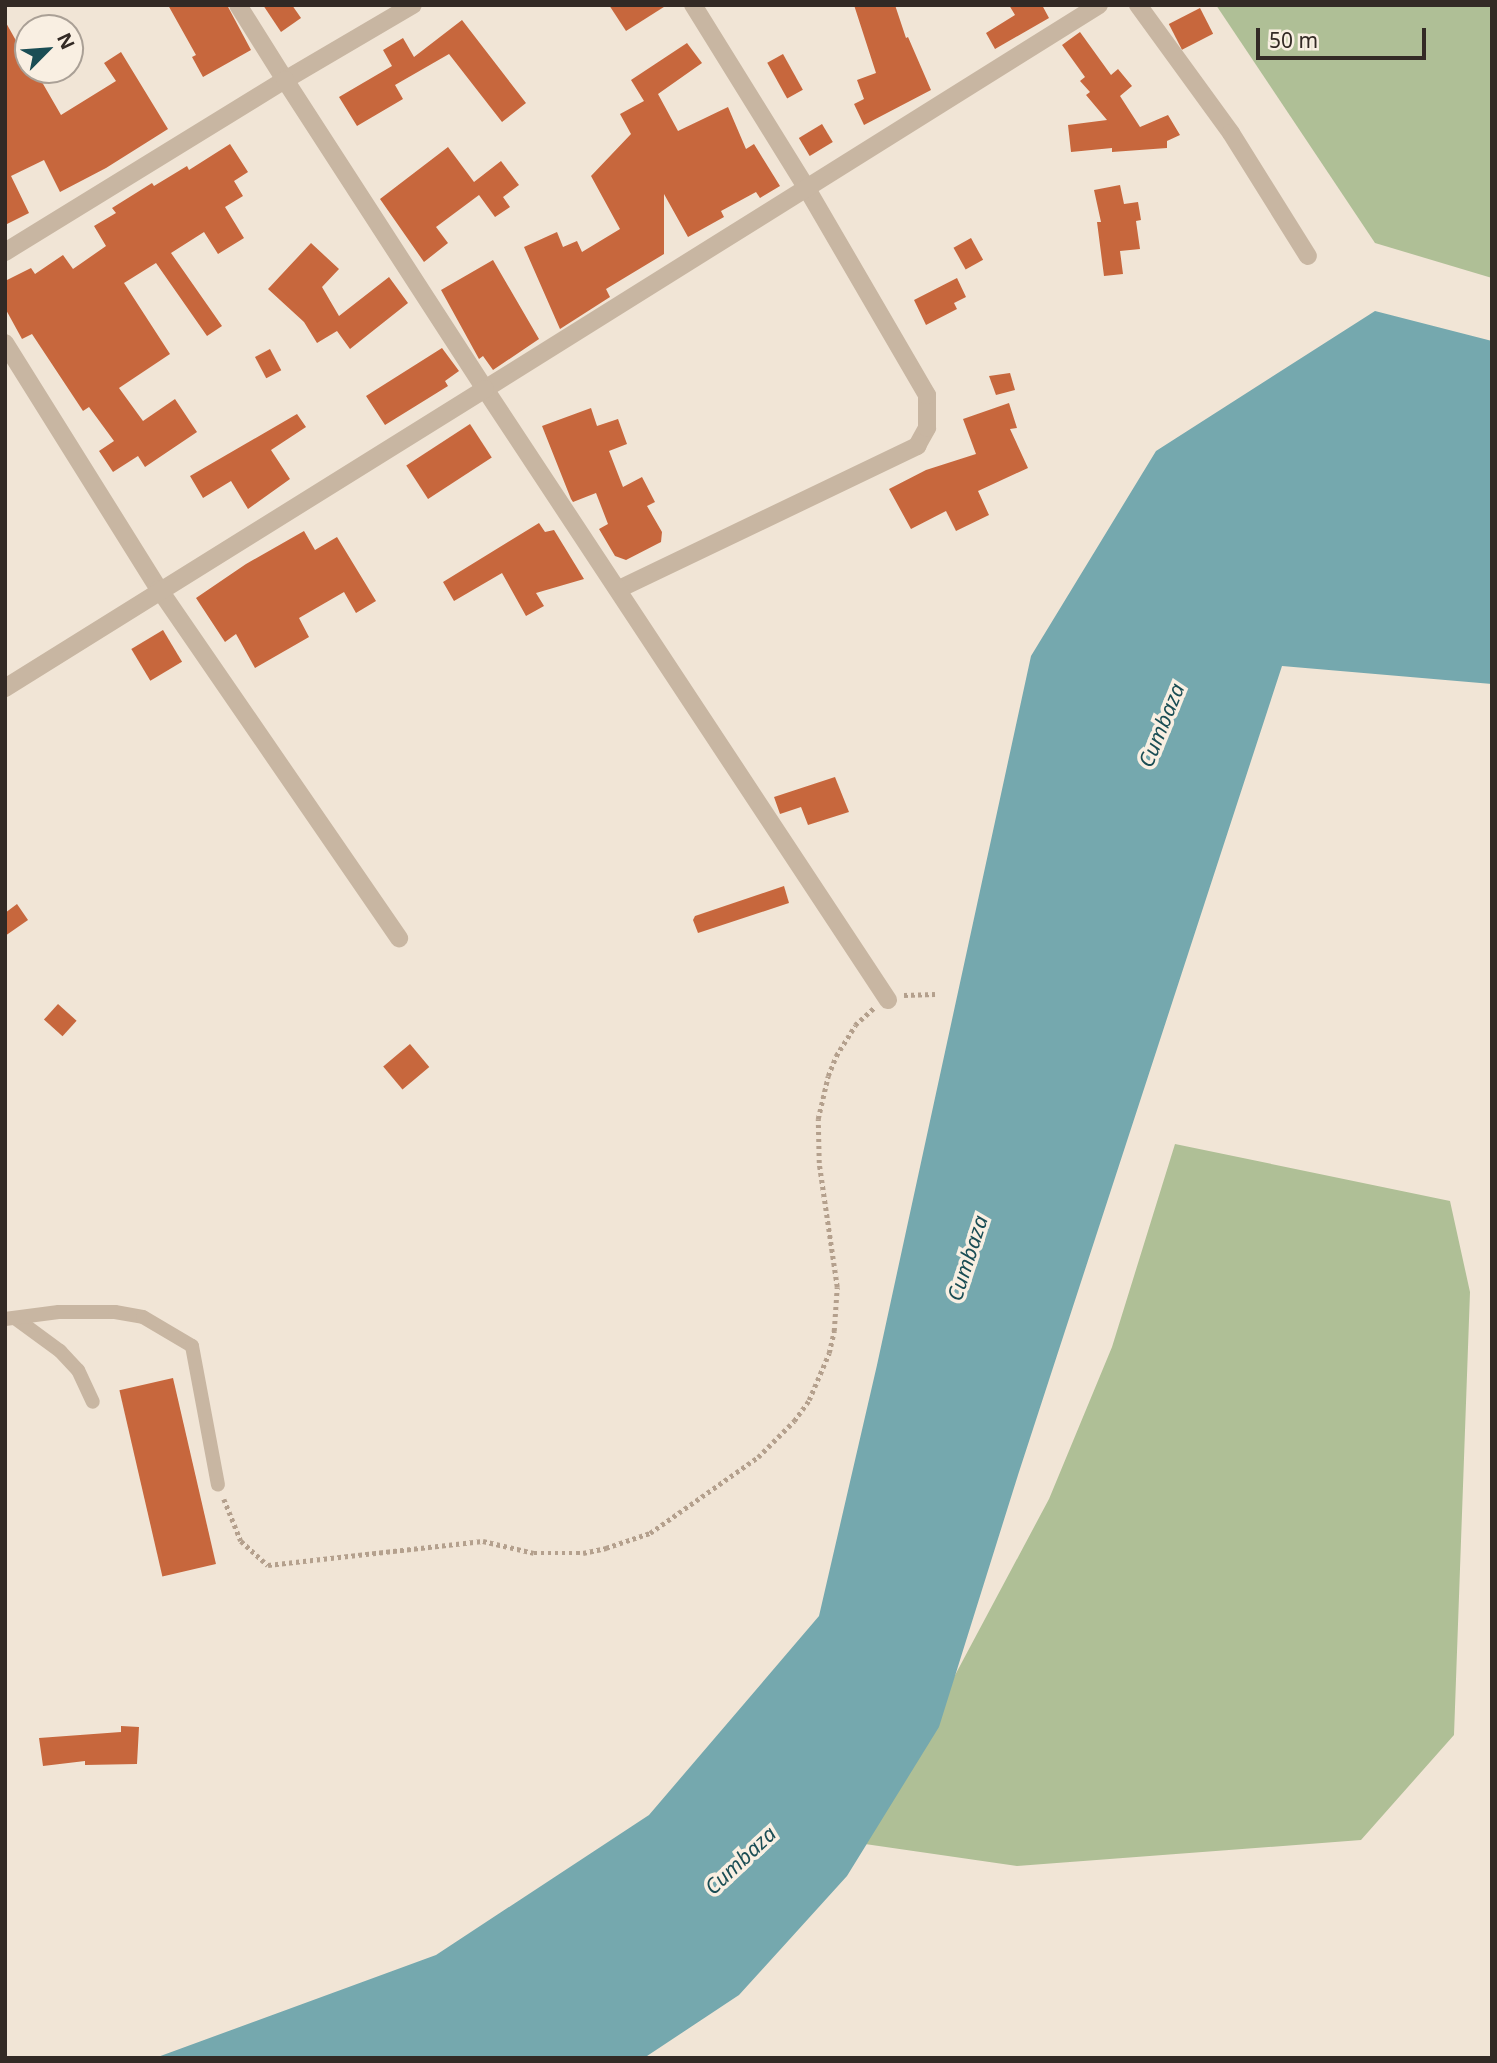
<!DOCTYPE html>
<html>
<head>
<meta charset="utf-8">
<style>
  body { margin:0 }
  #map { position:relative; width:1497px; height:2063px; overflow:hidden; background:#f1e5d6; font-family:"Noto Sans",sans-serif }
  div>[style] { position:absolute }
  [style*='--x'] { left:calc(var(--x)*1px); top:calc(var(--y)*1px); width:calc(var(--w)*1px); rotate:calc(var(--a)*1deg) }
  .green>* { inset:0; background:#afbf96 }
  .water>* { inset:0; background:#75a8ae }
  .building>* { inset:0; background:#c7673d; transform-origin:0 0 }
  .path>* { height:4.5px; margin-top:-2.25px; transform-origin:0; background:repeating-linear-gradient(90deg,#b4a08d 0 3.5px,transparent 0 7px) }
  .service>* { height:14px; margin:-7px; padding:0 7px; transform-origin:7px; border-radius:7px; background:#c8b6a2 }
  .minor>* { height:18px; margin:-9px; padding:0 9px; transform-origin:9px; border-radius:9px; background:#c8b6a2 }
  .tertiary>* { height:18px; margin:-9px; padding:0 9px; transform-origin:9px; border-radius:9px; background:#c8b6a2 }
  span { translate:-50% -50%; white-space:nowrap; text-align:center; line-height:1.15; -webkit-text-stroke:7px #f9efe2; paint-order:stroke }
  .water-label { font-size:21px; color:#1a4d54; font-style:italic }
  .frame { position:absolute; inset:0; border:7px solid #332a25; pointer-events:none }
  .north { position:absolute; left:14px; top:14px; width:70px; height:70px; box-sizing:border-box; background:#f9efe2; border:2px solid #aaa096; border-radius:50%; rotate:65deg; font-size:19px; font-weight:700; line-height:28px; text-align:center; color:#332a25 }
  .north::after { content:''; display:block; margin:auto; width:24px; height:32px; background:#1a4d54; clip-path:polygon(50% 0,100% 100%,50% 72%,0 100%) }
  .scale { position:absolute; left:1256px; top:28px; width:170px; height:32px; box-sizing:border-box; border:4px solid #332a25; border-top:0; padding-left:9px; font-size:21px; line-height:24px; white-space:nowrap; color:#332a25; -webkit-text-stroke:5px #f9efe2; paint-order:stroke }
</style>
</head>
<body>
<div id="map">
  <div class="green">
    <i style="clip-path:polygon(1216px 5px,1492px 5px,1492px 278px,1375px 243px)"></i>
    <i style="clip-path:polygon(1175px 1144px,1450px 1201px,1470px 1292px,1454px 1735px,1361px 1840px,1017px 1866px,865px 1844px,1049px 1499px,1112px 1347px)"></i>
  </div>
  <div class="water">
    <i style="clip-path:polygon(1375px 311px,1492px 341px,1492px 684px,1282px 666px,1018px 1475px,939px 1727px,847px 1876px,739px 1995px,644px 2058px,155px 2058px,436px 1955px,649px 1815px,819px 1616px,877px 1365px,1031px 656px,1156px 451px)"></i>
  </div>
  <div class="building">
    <i style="clip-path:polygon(168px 5px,227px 5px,251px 50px,203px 77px,192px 57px,196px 55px)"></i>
    <i style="clip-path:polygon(263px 5px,292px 5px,301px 18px,281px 32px)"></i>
    <i style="clip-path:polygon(609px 5px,667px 5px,626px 31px)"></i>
    <i style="clip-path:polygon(854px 5px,895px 5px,906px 38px,908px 37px,931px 90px,864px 125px,854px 104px,864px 99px,857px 80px,876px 73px)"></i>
    <i style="clip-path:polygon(1009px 5px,1042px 5px,1049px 18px,995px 49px,986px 33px,1015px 15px)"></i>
    <i style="left:1200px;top:8px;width:29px;height:35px;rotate:63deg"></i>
    <i style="clip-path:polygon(462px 20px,526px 103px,502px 122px,449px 54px,395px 85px,403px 99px,357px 126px,339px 97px,392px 66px,383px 50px,403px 38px,414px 57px)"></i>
    <i style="clip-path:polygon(5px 21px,28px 62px,28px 70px,35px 70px,61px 115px,116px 81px,104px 63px,121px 52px,168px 129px,106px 168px,60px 192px,44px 160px,11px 176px,29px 213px,5px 225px)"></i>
    <i style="clip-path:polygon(1080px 32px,1111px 75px,1118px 69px,1132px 86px,1120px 96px,1140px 127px,1168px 115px,1180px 135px,1167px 141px,1167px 148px,1112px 152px,1112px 148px,1071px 152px,1068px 125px,1107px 120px,1086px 95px,1090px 92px,1080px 81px,1085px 77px,1062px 45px)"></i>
    <i style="clip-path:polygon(687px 43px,702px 63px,658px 94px,678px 131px,728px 107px,746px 149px,754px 144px,780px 186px,760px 198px,756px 192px,721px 211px,724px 217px,688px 237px,664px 194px,664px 254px,606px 289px,610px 297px,560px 329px,524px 247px,557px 232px,563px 247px,577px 241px,582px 252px,620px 229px,591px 176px,631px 134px,620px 114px,644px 101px,631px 80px)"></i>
    <i style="left:783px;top:54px;width:41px;height:18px;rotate:61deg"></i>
    <i style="left:822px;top:124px;width:21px;height:27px;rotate:59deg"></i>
    <i style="clip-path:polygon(230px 144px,248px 172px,234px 181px,243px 196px,225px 207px,244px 238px,218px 254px,204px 232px,171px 253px,222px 326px,207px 336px,156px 263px,124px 283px,170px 354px,119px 388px,143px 421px,175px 399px,197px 432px,145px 467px,138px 456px,113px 472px,99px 451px,114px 441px,89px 407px,83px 411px,32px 334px,22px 339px,5px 308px,5px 281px,31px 268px,35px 274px,63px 255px,73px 269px,106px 246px,94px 226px,116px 213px,112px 208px,152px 183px,154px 186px,187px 166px,189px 170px)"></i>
    <i style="clip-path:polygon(448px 147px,474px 182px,501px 161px,519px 185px,503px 197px,510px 207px,495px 217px,479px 195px,436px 227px,448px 243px,424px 262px,380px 199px)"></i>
    <i style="clip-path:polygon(1120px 185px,1124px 204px,1138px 202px,1141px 220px,1136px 221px,1140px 249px,1120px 251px,1123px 274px,1104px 276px,1097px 222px,1101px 222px,1094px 190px)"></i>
    <i style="left:971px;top:238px;width:25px;height:20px;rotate:61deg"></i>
    <i style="clip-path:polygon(311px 243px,339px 269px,322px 287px,339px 316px,389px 277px,408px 303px,350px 349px,337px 331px,317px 343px,304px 322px,268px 289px)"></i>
    <i style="clip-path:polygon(493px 260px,539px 339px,493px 370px,483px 356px,479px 359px,441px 290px)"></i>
    <i style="clip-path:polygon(957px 278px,966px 297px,954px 303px,957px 309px,926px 325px,914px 300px)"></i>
    <i style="clip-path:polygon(442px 348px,459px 371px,445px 381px,448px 386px,385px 425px,366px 396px)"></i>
    <i style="left:270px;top:349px;width:24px;height:17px;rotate:62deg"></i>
    <i style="clip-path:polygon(1010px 373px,1015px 390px,996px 395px,989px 376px)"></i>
    <i style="clip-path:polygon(1009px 403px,1017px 428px,1010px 429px,1028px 468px,978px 491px,989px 515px,956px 531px,946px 511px,911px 529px,889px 489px,926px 470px,976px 454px,963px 419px)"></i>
    <i style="clip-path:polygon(591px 408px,597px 426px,618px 419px,627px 444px,609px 451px,623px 487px,642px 477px,655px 502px,647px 506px,662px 532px,661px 542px,626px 560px,615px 556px,599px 529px,608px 524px,596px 493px,573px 502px,571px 499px,542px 426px)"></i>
    <i style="clip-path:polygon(297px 414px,306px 427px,271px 450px,290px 479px,248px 509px,231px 481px,203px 498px,190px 476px)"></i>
    <i style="left:470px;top:424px;width:40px;height:76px;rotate:57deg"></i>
    <i style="clip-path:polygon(539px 523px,545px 532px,554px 530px,584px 579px,536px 593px,544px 606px,526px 616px,502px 573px,454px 601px,443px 582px)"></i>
    <i style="clip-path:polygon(304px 531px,315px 550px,337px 537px,376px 601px,356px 613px,344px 592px,299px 618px,309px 637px,255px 668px,236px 634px,225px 642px,196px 598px,246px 564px)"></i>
    <i style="left:163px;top:630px;width:37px;height:37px;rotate:59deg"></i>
    <i style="clip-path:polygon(835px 777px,849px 812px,808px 825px,801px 807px,780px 814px,774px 797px)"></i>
    <i style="clip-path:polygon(784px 886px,789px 903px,698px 933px,693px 920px,695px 916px)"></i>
    <i style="clip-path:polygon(17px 904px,28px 920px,5px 936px,5px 913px)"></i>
    <i style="left:58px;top:1004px;width:25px;height:21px;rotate:42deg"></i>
    <i style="left:410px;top:1044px;width:30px;height:35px;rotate:50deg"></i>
    <i style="left:173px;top:1378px;width:191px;height:55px;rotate:77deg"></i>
    <i style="clip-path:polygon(121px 1726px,139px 1727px,137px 1764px,85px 1765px,85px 1761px,43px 1766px,39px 1738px,121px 1732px)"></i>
  </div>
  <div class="path">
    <i style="--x:904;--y:995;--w:31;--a:-2"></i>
    <i style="--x:224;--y:1499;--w:45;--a:68"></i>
    <i style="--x:241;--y:1541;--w:36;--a:42"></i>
    <i style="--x:268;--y:1565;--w:216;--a:-6.4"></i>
    <i style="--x:483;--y:1541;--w:52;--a:13.2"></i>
    <i style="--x:534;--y:1553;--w:49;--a:0"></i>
    <i style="--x:583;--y:1553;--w:24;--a:-12"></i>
    <i style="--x:606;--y:1548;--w:46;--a:-18.8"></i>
    <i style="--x:650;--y:1533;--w:132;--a:-35.1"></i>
    <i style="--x:758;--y:1457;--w:51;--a:-45"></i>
    <i style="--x:794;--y:1421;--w:26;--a:-54"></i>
    <i style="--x:809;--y:1400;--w:51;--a:-66.9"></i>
    <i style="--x:829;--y:1353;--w:23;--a:-77"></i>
    <i style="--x:834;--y:1331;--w:44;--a:-86.1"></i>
    <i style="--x:837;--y:1287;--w:125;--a:-98.3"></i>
    <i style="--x:819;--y:1163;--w:44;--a:-91.3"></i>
    <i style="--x:818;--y:1119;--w:44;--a:-76.9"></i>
    <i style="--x:828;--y:1076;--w:22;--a:-68"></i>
    <i style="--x:836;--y:1056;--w:36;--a:-58"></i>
    <i style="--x:855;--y:1025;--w:25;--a:-42"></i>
  </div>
  <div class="service">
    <i style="--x:15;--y:1318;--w:56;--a:36.3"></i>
    <i style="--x:60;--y:1351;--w:26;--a:47"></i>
    <i style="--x:78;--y:1370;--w:35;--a:65"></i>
    <i style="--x:5;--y:1319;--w:54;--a:-7.4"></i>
    <i style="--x:59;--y:1312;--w:56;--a:0"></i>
    <i style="--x:115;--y:1312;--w:28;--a:10"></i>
    <i style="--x:143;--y:1317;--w:57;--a:30.6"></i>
    <i style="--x:192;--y:1346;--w:141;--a:79.4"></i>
  </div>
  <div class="minor">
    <i style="--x:238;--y:5;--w:89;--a:57.9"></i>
    <i style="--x:285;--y:80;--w:148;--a:-30.4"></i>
    <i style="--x:1138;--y:5;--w:158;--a:54"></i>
    <i style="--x:1231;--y:133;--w:145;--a:58"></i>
    <i style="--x:5;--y:343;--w:290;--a:58"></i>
    <i style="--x:159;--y:589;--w:424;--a:55.5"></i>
    <i style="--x:619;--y:589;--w:331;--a:-25.6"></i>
    <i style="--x:917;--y:446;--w:21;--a:-61"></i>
    <i style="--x:927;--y:428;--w:33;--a:-90"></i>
    <i style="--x:927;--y:395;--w:241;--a:-120.2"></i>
    <i style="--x:806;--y:187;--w:214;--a:-121.8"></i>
    <i style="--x:888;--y:1000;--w:732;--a:-123.41"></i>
    <i style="--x:485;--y:389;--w:724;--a:-32.02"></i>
  </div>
  <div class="tertiary">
    <i style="--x:5;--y:252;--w:329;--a:-31.6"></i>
    <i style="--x:285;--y:80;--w:368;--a:57.1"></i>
    <i style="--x:485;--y:389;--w:566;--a:148.08"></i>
  </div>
  <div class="water-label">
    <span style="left:1161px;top:725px;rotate:-68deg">Cumbaza</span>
    <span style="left:967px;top:1258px;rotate:-72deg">Cumbaza</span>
    <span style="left:740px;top:1860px;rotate:-43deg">Cumbaza</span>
  </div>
  <div class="frame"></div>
  <div class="north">N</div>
  <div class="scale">50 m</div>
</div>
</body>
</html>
